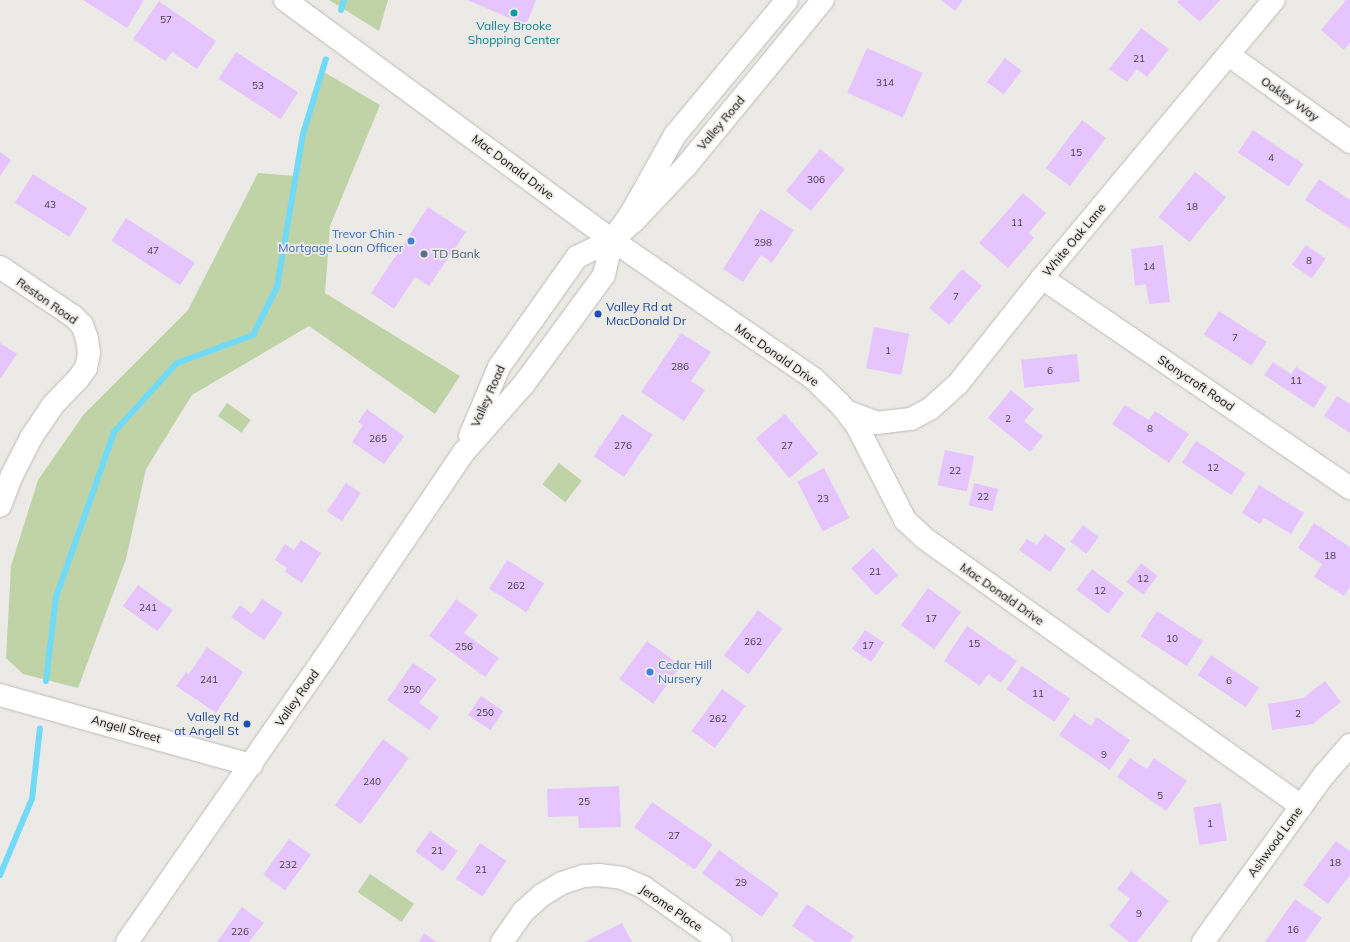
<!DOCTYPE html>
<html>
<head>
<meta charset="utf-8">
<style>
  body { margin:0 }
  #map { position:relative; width:1350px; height:942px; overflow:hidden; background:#eceae7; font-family:Mulish,sans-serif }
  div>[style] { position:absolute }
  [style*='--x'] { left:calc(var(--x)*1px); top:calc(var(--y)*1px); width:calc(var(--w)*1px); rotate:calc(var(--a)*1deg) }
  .green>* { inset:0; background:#bfd3a7; transform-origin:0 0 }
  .stream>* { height:6px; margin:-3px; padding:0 3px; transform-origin:3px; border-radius:3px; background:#71dbf7 }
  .building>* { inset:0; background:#e6c4fd; transform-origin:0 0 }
  .roads { filter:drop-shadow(0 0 1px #bbbab7) drop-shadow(0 0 1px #bbbab7) }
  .minor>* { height:22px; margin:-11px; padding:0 11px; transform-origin:11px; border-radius:11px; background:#fff }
  .major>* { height:22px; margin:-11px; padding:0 11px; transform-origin:11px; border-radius:11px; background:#fff }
  .dots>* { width:11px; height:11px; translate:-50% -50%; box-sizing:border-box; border:2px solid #eceae7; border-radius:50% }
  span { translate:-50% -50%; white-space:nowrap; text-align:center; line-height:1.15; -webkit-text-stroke:3.5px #eceae7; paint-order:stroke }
  .number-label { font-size:10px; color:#463c4a }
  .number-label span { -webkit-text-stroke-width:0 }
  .culture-label { font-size:12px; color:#0d838f }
  .street-label { font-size:12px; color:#100f0e }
  .shop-label { font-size:12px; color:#366cbe }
  .right { translate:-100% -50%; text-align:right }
  .left { translate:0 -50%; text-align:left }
  .service-label { font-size:12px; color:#4e5e75 }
  .transit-label { font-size:12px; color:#164399 }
</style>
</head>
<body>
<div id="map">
  <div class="green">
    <i style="clip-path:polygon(329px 0,388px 0,379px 31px)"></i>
    <i style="clip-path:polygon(322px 71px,380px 105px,330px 226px,325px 293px,460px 376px,435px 414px,309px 326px,192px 395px,146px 469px,126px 559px,78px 688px,23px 674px,6px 658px,11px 566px,38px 480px,84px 414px,188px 310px,258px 173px,296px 176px,303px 134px)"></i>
    <i style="left:227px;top:403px;width:29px;height:16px;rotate:35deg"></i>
    <i style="left:559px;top:463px;width:29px;height:27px;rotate:38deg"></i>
    <i style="left:370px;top:874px;width:53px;height:22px;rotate:34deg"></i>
  </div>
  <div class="stream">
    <i style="--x:341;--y:10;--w:10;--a:-73"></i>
    <i style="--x:46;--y:681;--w:85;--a:-83.2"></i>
    <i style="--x:56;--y:597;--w:175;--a:-70.6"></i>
    <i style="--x:114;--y:432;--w:93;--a:-47.6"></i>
    <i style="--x:177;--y:363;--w:81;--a:-20.2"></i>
    <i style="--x:253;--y:335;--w:54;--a:-63.4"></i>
    <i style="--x:277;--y:287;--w:155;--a:-80.4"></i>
    <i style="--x:303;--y:134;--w:78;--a:-73"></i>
    <i style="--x:0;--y:875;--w:82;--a:-67.2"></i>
    <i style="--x:32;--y:799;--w:71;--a:-83.6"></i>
  </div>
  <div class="building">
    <i style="clip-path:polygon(83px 0,144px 0,127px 28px)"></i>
    <i style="clip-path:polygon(467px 0,536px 0,526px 25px)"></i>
    <i style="clip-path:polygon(941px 0,963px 0,955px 11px)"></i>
    <i style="clip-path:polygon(1179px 0,1220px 0,1200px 22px,1177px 2px)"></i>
    <i style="clip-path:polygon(1346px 0,1350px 0,1350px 43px,1344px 50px,1321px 30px)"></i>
    <i style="clip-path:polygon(159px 1px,216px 41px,197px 69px,172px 52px,165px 61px,133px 39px)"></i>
    <i style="clip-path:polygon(1141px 28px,1169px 49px,1147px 77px,1137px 69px,1127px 82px,1109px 69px)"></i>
    <i style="left:867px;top:48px;width:61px;height:49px;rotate:24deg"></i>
    <i style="left:236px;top:52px;width:74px;height:32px;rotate:33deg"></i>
    <i style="left:1005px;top:58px;width:21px;height:30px;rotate:37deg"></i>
    <i style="left:1082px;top:120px;width:30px;height:60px;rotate:37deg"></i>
    <i style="left:1253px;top:130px;width:61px;height:27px;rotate:34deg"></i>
    <i style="left:820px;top:149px;width:32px;height:54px;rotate:39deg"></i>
    <i style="clip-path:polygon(0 152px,11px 160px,0 176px)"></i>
    <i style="left:1195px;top:172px;width:40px;height:58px;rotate:39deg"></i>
    <i style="left:33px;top:174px;width:64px;height:34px;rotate:32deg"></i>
    <i style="clip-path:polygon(1319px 179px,1350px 200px,1350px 229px,1305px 200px)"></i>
    <i style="clip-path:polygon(1023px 193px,1046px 213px,1029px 233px,1034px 238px,1008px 268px,979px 243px)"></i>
    <i style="clip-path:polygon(428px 207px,466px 232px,429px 286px,415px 277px,394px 309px,371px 293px)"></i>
    <i style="clip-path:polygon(761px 209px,794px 230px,772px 263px,761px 255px,743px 282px,723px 269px)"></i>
    <i style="left:126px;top:218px;width:82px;height:27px;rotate:33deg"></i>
    <i style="clip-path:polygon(1163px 245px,1170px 302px,1149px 304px,1146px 284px,1135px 286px,1131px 249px)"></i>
    <i style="left:1306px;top:245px;width:24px;height:24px;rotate:35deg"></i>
    <i style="left:962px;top:269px;width:26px;height:51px;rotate:40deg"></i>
    <i style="left:1219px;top:311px;width:57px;height:28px;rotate:33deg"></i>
    <i style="left:874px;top:327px;width:36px;height:42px;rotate:11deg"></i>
    <i style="clip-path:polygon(681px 333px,711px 352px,691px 381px,705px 390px,684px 421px,641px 392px)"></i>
    <i style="clip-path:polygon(0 343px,17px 354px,0 379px)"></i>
    <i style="left:1077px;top:354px;width:28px;height:56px;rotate:84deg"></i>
    <i style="clip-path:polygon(1273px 362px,1291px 374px,1296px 367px,1327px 387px,1314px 408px,1264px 375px)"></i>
    <i style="clip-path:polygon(1011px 390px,1034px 409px,1024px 421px,1043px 436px,1030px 452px,988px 418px)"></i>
    <i style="clip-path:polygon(1337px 396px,1350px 404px,1350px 433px,1324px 416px)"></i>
    <i style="clip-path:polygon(1125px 405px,1149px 420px,1155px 411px,1189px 434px,1169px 463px,1112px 424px)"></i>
    <i style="clip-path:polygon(367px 409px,404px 436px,384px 464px,352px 442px,363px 425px,358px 422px)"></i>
    <i style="left:622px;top:414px;width:37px;height:51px;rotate:34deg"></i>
    <i style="left:785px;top:414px;width:52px;height:38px;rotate:50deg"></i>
    <i style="left:1196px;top:441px;width:59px;height:26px;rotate:33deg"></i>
    <i style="left:945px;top:450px;width:30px;height:36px;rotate:12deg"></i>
    <i style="left:824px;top:468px;width:56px;height:30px;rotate:63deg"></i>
    <i style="left:346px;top:483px;width:18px;height:34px;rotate:34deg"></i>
    <i style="left:974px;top:483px;width:25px;height:23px;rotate:14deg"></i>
    <i style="clip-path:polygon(1259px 485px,1304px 513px,1291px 534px,1264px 518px,1260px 524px,1242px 513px)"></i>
    <i style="clip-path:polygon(1314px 523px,1350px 547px,1350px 587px,1344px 596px,1314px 577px,1322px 564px,1298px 548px)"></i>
    <i style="left:1083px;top:525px;width:20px;height:21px;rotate:37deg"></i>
    <i style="clip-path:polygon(1045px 534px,1066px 549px,1050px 572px,1019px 550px,1027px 539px,1037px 545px)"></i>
    <i style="clip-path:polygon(301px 540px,321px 553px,302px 583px,285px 572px,287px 568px,275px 560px,285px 544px,294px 550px)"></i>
    <i style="left:873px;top:548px;width:37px;height:30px;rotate:47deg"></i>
    <i style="left:507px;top:560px;width:44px;height:34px;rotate:32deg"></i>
    <i style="left:1141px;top:563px;width:21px;height:24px;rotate:37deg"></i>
    <i style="left:1092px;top:569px;width:40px;height:26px;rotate:37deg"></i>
    <i style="left:138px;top:585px;width:43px;height:26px;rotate:36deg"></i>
    <i style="left:928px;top:588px;width:41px;height:46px;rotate:36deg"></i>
    <i style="clip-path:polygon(262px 599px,283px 613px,264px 640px,231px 617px,240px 605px,252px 614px)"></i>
    <i style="clip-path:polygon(456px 599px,478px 615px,464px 633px,499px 658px,485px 677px,429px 636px)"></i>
    <i style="left:758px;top:610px;width:31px;height:57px;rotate:37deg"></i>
    <i style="left:1157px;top:611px;width:55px;height:30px;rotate:33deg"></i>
    <i style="clip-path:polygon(967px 626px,1017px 661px,1001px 683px,988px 674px,980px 686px,944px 661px)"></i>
    <i style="left:865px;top:630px;width:23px;height:23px;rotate:34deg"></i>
    <i style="left:647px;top:641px;width:42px;height:47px;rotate:36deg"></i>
    <i style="clip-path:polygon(207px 647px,243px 672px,216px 713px,176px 686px,186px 672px,189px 674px)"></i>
    <i style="left:1211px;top:655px;width:58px;height:24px;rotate:34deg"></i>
    <i style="clip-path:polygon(413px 663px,437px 679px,419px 703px,439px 717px,429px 730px,387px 700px)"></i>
    <i style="left:1022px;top:666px;width:58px;height:28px;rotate:34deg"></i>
    <i style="clip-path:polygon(1325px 681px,1341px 702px,1313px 724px,1272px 730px,1268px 704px,1303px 698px)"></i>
    <i style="left:722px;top:689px;width:29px;height:52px;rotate:36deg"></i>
    <i style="left:481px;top:696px;width:27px;height:23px;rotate:34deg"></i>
    <i style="clip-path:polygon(1074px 714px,1091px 726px,1097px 717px,1130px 740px,1110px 770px,1059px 735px)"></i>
    <i style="left:383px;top:739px;width:32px;height:82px;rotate:36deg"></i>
    <i style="clip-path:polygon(1130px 758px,1147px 769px,1154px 758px,1187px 781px,1166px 811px,1117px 777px)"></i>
    <i style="clip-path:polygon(619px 786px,621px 827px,579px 828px,578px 816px,548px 817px,547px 789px)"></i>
    <i style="left:652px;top:802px;width:74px;height:31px;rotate:35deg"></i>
    <i style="left:1221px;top:803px;width:38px;height:28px;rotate:81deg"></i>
    <i style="left:430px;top:831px;width:34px;height:25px;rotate:36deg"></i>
    <i style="left:289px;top:839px;width:27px;height:44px;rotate:36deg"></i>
    <i style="clip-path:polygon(1336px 841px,1350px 851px,1350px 875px,1328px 904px,1303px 885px)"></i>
    <i style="left:480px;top:843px;width:32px;height:43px;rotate:34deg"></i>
    <i style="left:719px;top:850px;width:74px;height:29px;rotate:36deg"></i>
    <i style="clip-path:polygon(1131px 871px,1169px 901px,1137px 942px,1129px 942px,1109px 926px,1130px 899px,1117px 889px)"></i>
    <i style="clip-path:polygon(1295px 899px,1322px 918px,1305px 942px,1265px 942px)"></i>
    <i style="clip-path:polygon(807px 904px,854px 936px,850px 942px,815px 942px,792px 926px)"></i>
    <i style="clip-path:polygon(242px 907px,264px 923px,249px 942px,217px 942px)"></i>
    <i style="clip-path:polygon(622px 923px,632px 942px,584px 942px)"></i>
    <i style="clip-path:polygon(424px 933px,437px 942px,419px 942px)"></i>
  </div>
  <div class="roads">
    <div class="minor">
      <i style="--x:285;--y:0;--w:406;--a:36.3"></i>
      <i style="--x:612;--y:240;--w:245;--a:34.5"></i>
      <i style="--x:814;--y:379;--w:36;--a:44"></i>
      <i style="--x:840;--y:404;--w:28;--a:52"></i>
      <i style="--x:857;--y:426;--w:106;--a:62.9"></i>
      <i style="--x:905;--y:520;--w:26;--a:43"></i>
      <i style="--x:924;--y:538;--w:463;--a:35.4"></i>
      <i style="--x:1230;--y:56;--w:148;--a:35.6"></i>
      <i style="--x:0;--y:267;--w:88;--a:33.9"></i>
      <i style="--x:73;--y:316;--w:13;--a:45"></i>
      <i style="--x:82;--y:325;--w:15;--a:70"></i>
      <i style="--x:87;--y:339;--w:14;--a:82"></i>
      <i style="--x:89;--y:353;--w:15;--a:101"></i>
      <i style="--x:86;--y:368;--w:14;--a:126"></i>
      <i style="--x:78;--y:379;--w:36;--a:134"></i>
      <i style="--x:53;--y:405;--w:40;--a:124"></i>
      <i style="--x:31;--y:438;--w:42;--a:117.2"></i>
      <i style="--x:12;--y:475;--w:33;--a:111"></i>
      <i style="--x:1042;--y:278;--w:373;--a:34.3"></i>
      <i style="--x:846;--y:411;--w:33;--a:21"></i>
      <i style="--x:877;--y:423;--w:34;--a:-7"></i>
      <i style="--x:911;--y:419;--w:21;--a:-28"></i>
      <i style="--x:930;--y:409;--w:36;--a:-42"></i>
      <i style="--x:957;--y:385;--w:137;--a:-51.5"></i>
      <i style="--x:1042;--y:278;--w:362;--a:-50.2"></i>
      <i style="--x:0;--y:695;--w:261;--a:15.6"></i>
      <i style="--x:502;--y:942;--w:37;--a:-55"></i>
      <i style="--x:523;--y:912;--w:25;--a:-42"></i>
      <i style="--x:542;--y:895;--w:23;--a:-31"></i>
      <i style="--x:562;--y:883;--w:23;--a:-18"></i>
      <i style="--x:584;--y:876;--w:15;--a:-4"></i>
      <i style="--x:599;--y:875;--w:23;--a:7"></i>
      <i style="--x:622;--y:878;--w:23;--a:23"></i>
      <i style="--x:643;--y:887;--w:95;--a:35.2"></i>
      <i style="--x:1203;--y:942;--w:206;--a:-54.1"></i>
      <i style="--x:1324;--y:775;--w:40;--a:-49"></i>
    </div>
    <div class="major">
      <i style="--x:470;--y:436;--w:75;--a:-67.2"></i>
      <i style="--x:499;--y:367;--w:135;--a:-54.7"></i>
      <i style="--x:577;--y:257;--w:39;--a:-26"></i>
      <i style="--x:612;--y:240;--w:29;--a:-41"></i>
      <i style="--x:634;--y:221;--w:76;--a:-46.6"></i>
      <i style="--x:686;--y:166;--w:215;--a:-50.5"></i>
      <i style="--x:127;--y:942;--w:343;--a:-55.2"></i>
      <i style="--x:323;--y:660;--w:251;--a:-55.9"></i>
      <i style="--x:464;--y:452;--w:91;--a:-48.6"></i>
      <i style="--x:524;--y:384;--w:135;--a:-53.7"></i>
      <i style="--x:604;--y:275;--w:36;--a:-77"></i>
      <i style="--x:612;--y:240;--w:29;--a:-54"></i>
      <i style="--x:629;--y:217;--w:94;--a:-60.7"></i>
      <i style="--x:675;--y:135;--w:175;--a:-50.3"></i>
    </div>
  </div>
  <div class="dots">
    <i style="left:514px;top:13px;background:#0f9aa8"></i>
    <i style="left:411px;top:241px;background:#3f7fe0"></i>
    <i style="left:424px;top:254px;background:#5c6f8a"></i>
    <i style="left:598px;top:314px;background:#1a4fb4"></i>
    <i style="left:650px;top:672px;background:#3f7fe0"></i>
    <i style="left:247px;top:724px;background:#1a4fb4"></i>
  </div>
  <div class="number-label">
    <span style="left:166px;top:20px">57</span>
    <span style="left:1139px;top:59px">21</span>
    <span style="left:885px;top:83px">314</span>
    <span style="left:258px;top:86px">53</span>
    <span style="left:1076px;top:153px">15</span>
    <span style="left:1271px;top:158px">4</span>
    <span style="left:816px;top:180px">306</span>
    <span style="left:50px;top:205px">43</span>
    <span style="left:1192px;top:207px">18</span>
    <span style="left:1017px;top:223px">11</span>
    <span style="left:763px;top:243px">298</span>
    <span style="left:153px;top:251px">47</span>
    <span style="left:1309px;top:261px">8</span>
    <span style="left:1149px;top:267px">14</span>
    <span style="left:956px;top:297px">7</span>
    <span style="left:1235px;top:338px">7</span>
    <span style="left:888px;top:351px">1</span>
    <span style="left:680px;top:367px">286</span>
    <span style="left:1050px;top:371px">6</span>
    <span style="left:1296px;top:381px">11</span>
    <span style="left:1008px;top:419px">2</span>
    <span style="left:1150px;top:429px">8</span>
    <span style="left:378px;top:439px">265</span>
    <span style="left:623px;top:446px">276</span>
    <span style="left:787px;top:446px">27</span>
    <span style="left:1213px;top:468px">12</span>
    <span style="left:955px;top:471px">22</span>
    <span style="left:983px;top:497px">22</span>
    <span style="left:823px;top:499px">23</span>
    <span style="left:1330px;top:556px">18</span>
    <span style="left:875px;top:572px">21</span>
    <span style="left:1143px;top:579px">12</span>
    <span style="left:516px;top:586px">262</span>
    <span style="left:1100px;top:591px">12</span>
    <span style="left:148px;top:608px">241</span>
    <span style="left:931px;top:619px">17</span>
    <span style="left:1172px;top:639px">10</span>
    <span style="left:753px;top:642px">262</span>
    <span style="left:974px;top:644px">15</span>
    <span style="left:868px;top:646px">17</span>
    <span style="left:464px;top:647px">256</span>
    <span style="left:209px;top:680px">241</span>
    <span style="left:1229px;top:681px">6</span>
    <span style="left:412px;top:690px">250</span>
    <span style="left:1038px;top:694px">11</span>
    <span style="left:485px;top:713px">250</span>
    <span style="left:1298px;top:714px">2</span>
    <span style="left:718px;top:719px">262</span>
    <span style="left:1104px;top:755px">9</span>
    <span style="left:372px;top:782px">240</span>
    <span style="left:1160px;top:796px">5</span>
    <span style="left:584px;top:802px">25</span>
    <span style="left:1210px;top:824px">1</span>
    <span style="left:674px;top:836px">27</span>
    <span style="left:437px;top:851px">21</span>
    <span style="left:1335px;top:863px">18</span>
    <span style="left:288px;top:865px">232</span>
    <span style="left:481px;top:870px">21</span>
    <span style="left:741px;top:883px">29</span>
    <span style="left:1139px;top:914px">9</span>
    <span style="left:1293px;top:930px">16</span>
    <span style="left:240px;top:932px">226</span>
  </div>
  <div class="culture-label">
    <span style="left:514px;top:33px">Valley Brooke<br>Shopping Center</span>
  </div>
  <div class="street-label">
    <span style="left:1290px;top:99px;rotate:35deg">Oakley Way</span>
    <span style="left:721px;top:123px;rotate:-50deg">Valley Road</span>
    <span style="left:513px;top:167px;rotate:37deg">Mac Donald Drive</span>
    <span style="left:1074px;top:240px;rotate:-50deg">White Oak Lane</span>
    <span style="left:47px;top:301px;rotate:35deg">Reston Road</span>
    <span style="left:777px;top:355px;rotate:35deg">Mac Donald Drive</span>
    <span style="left:1196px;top:383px;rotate:34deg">Stonycroft Road</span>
    <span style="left:488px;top:396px;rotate:-66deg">Valley Road</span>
    <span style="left:1002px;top:594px;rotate:35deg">Mac Donald Drive</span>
    <span style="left:297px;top:698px;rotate:-55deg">Valley Road</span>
    <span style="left:126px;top:729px;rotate:16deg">Angell Street</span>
    <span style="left:1275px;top:842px;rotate:-54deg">Ashwood Lane</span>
    <span style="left:671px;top:908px;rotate:34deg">Jerome Place</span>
  </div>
  <div class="shop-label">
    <span class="right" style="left:403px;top:241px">Trevor Chin -<br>Mortgage Loan Officer</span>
    <span class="left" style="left:658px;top:672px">Cedar Hill<br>Nursery</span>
  </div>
  <div class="service-label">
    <span class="left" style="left:432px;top:254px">TD Bank</span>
  </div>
  <div class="transit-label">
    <span class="left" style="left:606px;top:314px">Valley Rd at<br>MacDonald Dr</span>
    <span class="right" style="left:239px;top:724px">Valley Rd<br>at Angell St</span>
  </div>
</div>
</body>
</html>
